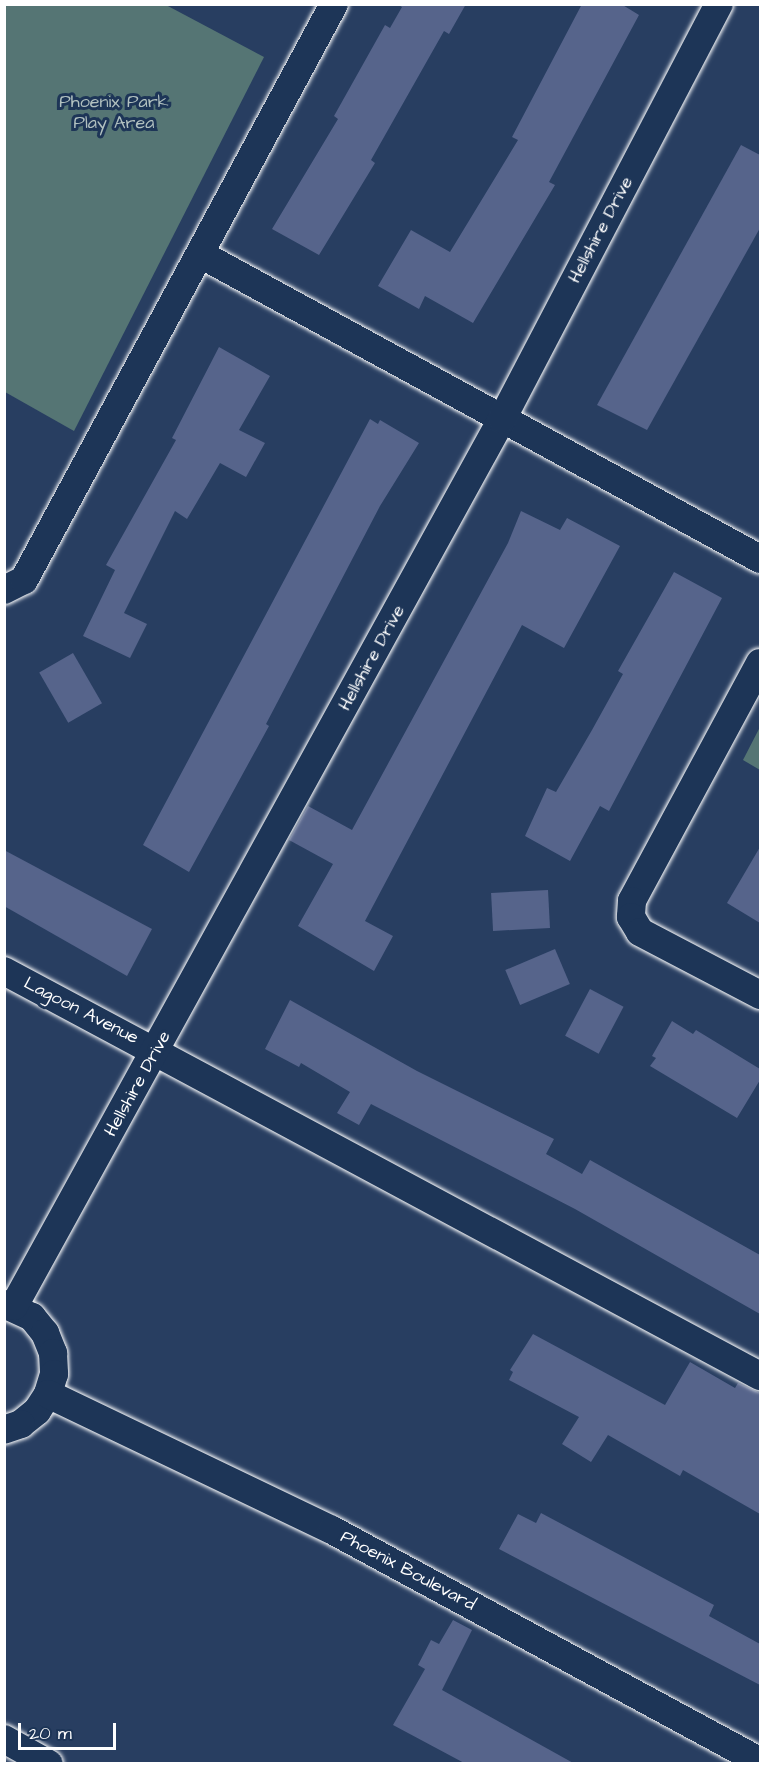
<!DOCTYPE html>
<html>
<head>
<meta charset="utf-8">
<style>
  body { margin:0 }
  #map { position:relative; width:765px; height:1768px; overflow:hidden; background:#283e61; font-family:"Architects Daughter",sans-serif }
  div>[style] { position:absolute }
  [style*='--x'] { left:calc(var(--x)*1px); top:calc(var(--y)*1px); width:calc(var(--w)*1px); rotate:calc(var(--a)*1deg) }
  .green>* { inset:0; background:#557574 }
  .building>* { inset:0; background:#56648b; transform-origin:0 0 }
  .roads { filter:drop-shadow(0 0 2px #fff) drop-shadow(0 0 2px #fff) }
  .street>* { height:28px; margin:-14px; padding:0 14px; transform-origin:14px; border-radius:14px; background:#1d3557 }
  span { translate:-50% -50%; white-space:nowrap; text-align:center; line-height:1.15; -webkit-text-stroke:6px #1d3557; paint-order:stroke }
  .park-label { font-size:18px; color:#b2c1c0 }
  .street-label { font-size:18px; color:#fff }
  .frame { position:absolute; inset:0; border:6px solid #fff; pointer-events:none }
  .scale { position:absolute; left:18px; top:1723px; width:98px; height:27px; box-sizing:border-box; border:3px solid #fff; border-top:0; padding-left:8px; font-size:18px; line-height:21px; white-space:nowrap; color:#fff; -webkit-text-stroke:4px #1d3557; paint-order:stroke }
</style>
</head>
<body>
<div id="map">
  <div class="green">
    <i style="clip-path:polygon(5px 4px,166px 5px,264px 57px,74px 431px,5px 392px)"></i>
    <i style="clip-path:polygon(760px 727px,760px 770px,743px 760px)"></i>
  </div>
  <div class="building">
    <i style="clip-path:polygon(397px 4px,466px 4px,449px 34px,444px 31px,371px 160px,375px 163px,319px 255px,272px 229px,338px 119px,334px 116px,385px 25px,390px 28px,402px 7px)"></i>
    <i style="clip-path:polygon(582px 4px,621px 4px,639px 15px,549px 182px,555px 185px,473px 323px,425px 296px,419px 309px,378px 286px,411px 230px,450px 252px,518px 140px,512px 137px)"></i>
    <i style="clip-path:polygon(741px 145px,760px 155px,760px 228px,647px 430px,597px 405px)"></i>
    <i style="clip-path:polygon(219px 347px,270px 376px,239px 430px,265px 443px,246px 477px,220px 463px,187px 519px,175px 511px,124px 613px,147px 624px,130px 658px,83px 636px,115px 570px,106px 565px,176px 440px,172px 438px)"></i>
    <i style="clip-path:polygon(370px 419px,378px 424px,380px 420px,419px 443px,380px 506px,266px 724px,269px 726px,189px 872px,143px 845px)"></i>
    <i style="clip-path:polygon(521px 511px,560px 530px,567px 518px,620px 546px,564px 648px,522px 625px,365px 921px,393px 936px,374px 971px,298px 926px,333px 864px,289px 840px,308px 806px,352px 830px,508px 543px)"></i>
    <i style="clip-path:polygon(674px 572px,722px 598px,609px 811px,600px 806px,570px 861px,525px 836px,547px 788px,556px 792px,592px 730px,623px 674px,618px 671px)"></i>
    <i style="left:73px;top:653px;width:58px;height:39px;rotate:60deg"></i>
    <i style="clip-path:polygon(760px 847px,760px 923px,727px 903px)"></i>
    <i style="clip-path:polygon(4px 850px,152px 929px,127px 976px,4px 906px)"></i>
    <i style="left:548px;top:890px;width:38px;height:57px;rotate:87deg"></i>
    <i style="left:555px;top:949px;width:38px;height:54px;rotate:67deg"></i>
    <i style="left:590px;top:989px;width:38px;height:53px;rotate:28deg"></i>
    <i style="clip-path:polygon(290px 1000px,417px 1071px,554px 1139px,546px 1154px,582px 1174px,590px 1160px,760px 1255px,760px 1314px,575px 1209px,371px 1104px,359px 1125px,337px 1113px,350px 1092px,301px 1063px,299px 1067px,265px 1049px)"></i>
    <i style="clip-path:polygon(672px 1021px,693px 1034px,696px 1030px,760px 1069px,760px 1080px,737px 1118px,650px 1066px,656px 1058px,652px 1056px)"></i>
    <i style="clip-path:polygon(533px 1334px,665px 1405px,690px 1362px,735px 1388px,738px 1383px,760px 1393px,760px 1514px,683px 1470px,680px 1476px,608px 1435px,591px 1462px,562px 1444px,579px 1417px,509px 1380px,513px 1372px,510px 1370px)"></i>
    <i style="clip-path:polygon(541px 1513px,714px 1605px,709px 1616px,760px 1644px,760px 1685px,499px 1549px,518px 1514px,536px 1523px)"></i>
    <i style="clip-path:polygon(453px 1620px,472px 1630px,442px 1690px,575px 1764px,466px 1764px,393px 1725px,425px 1669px,418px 1665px,431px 1640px,439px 1644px)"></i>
  </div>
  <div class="roads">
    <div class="street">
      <i style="--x:200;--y:254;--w:638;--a:28.57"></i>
      <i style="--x:4;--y:590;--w:22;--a:-27"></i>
      <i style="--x:24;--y:580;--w:654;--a:-61.71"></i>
      <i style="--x:760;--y:663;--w:270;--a:118.3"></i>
      <i style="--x:632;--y:901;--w:16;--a:94"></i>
      <i style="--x:631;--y:917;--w:17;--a:59"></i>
      <i style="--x:640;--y:932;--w:136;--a:27.7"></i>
      <i style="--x:4;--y:971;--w:858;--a:28.18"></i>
      <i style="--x:4;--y:1304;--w:31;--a:25"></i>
      <i style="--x:32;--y:1317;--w:21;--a:51"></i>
      <i style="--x:45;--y:1333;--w:22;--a:68"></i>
      <i style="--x:53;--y:1353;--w:21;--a:87"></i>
      <i style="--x:54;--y:1374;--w:21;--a:107"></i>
      <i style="--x:48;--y:1394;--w:20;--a:123"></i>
      <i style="--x:37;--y:1411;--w:21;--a:141"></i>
      <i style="--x:21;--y:1424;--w:18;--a:161"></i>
      <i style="--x:14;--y:1306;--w:1012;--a:-61.18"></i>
      <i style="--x:502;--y:419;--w:468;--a:-62.4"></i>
      <i style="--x:48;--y:1394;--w:315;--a:25.6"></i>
      <i style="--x:332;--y:1530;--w:486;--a:28.4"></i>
      <i style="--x:4;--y:1739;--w:51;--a:29.1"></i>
    </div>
  </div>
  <div class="park-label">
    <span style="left:114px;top:113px">Phoenix Park<br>Play Area</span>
  </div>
  <div class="street-label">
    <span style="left:601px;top:230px;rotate:-62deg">Hellshire Drive</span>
    <span style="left:372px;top:658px;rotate:-61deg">Hellshire Drive</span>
    <span style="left:81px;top:1011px;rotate:27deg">Lagoon Avenue</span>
    <span style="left:138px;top:1084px;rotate:-61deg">Hellshire Drive</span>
    <span style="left:408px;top:1571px;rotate:28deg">Phoenix Boulevard</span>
  </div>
  <div class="frame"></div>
  <div class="scale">20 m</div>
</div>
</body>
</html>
